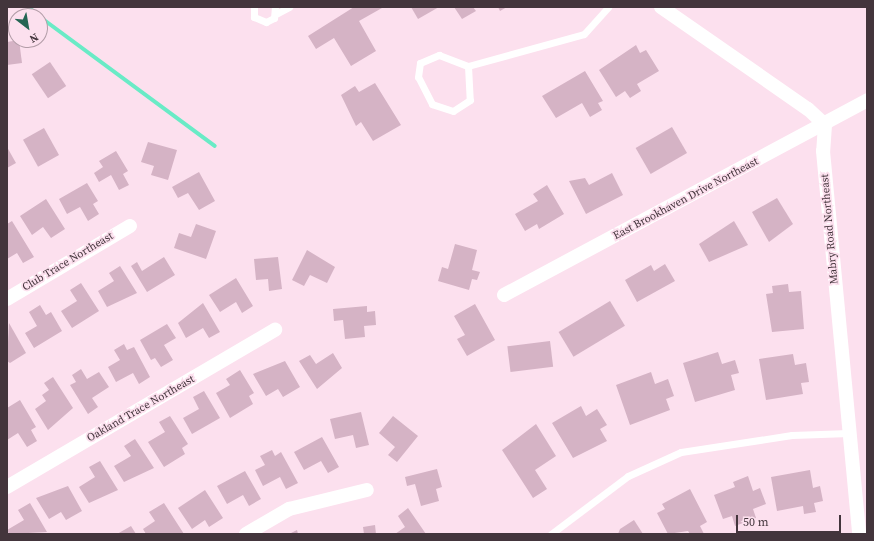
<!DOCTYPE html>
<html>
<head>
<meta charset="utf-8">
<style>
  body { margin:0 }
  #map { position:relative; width:874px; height:541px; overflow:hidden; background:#fce0ee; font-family:"Source Serif 4",serif }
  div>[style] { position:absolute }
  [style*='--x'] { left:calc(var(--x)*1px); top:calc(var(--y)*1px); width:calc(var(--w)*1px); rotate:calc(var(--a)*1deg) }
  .stream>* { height:4px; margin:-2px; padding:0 2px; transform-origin:2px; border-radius:2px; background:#69ebc6 }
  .building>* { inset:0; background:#d5b3c5; transform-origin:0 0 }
  .service>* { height:7px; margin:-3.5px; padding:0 3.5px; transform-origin:3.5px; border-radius:3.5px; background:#fff }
  .minor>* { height:14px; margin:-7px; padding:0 7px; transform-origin:7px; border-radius:7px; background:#fff }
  span { translate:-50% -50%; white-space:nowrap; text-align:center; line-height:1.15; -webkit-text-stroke:3.5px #fce0ee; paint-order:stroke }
  .street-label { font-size:11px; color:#43353c }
  .frame { position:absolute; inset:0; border:8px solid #43353c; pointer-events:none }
  .north { position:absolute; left:8px; top:8px; width:40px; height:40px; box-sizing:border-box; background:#fce0ee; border:1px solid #b29ca7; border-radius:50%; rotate:149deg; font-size:11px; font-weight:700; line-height:16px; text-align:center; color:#43353c }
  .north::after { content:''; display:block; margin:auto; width:14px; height:18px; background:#256654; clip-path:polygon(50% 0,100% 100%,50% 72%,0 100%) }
  .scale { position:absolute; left:736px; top:515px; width:105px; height:18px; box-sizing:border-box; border:2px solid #43353c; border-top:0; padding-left:5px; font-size:12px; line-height:14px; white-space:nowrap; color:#43353c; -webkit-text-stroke:3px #fce0ee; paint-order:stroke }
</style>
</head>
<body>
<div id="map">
  <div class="stream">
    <i style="--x:28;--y:7;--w:14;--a:39"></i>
    <i style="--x:40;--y:17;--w:217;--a:36.4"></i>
  </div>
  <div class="building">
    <i style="clip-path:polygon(354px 7px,382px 8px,359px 21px,376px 51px,351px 66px,334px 38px,316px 49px,308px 36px)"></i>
    <i style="clip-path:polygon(411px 7px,439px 7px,418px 19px)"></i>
    <i style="clip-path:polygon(454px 7px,473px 7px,476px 11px,462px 19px)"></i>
    <i style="clip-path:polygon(498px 7px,507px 7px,500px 11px)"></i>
    <i style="clip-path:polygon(19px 40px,22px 63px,7px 65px,7px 42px)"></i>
    <i style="clip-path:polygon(636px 45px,640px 53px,646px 50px,659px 71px,637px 84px,641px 91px,630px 98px,625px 91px,616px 97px,599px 70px)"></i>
    <i style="left:50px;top:62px;width:29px;height:22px;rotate:56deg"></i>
    <i style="clip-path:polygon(585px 71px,603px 101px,598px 103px,602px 110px,590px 117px,582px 103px,556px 118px,542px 96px)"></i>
    <i style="clip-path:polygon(375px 83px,401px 125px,373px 141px,361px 122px,356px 126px,341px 95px,355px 86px,359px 92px)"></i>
    <i style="left:672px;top:127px;width:30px;height:42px;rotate:60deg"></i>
    <i style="left:44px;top:128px;width:31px;height:24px;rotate:61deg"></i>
    <i style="clip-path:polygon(148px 142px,177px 150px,168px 180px,151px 175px,154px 166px,141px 162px)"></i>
    <i style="clip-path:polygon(7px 147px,16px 163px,7px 168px)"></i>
    <i style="clip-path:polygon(116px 151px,128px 171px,123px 174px,129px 185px,119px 190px,111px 175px,99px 182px,94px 173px,103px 167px,99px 161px)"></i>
    <i style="clip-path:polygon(199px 172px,215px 201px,199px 210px,188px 193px,178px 198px,172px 187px)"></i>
    <i style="clip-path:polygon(612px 173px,623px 195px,586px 214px,569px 181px,585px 178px,589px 185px)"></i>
    <i style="clip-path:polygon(87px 183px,98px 201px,93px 204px,99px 214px,88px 221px,80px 207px,67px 214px,59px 199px)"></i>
    <i style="clip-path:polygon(547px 185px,564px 214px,539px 229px,537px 224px,525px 231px,515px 214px,538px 201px,533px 194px)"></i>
    <i style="clip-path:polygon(777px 198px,793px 224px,769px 242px,752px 212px)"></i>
    <i style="clip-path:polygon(46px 199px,65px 229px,51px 238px,43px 227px,32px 235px,20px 216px)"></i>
    <i style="clip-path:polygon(12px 221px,34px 257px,23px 263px,17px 253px,7px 259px,7px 224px)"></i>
    <i style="clip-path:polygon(734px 221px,748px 245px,709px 262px,699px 244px)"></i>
    <i style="clip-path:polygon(196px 224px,216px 231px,206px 259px,174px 248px,179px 233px,191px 237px)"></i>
    <i style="clip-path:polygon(455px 244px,477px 250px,472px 270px,480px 272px,477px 280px,472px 279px,469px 290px,438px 281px,442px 267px,448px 269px)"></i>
    <i style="clip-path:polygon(307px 250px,335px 267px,327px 283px,310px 275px,304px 286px,292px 280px)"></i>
    <i style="clip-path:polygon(164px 257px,175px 275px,147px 292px,131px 266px,137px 262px,142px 271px)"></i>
    <i style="clip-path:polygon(278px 257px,282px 289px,269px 291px,268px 279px,256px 280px,254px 259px)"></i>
    <i style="clip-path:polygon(665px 264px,675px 281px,637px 302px,625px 280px,651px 265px,654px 271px)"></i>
    <i style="clip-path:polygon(120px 266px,137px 293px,107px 307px,98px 291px,114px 281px,109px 273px)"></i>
    <i style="clip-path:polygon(236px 278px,253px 306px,242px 313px,236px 302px,220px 312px,209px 295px)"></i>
    <i style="clip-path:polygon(81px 283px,99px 311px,72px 328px,61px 311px,77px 301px,70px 290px)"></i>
    <i style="clip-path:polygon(788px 284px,789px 292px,801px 291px,804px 329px,772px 332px,766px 294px,773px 293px,772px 286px)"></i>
    <i style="left:610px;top:301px;width:29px;height:60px;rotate:59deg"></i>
    <i style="clip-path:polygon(203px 303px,220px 332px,209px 338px,203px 328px,186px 338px,178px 323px)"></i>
    <i style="clip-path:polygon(475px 304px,495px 340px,467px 356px,457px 339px,465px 335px,454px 316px)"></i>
    <i style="clip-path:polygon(40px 305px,46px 315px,51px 312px,62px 331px,34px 348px,25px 333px,37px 326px,29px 312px)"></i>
    <i style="clip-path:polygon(367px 306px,367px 312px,375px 311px,376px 325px,364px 326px,365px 337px,345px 339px,343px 320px,334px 321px,333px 309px)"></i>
    <i style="clip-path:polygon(9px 323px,26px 353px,10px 363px,7px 361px)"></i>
    <i style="clip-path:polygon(167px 324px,176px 338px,164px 345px,173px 360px,161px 367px,155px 358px,151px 360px,140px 340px)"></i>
    <i style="left:550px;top:341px;width:26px;height:43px;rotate:83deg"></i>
    <i style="clip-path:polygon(124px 344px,127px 350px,134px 347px,150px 377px,139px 384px,133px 373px,116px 382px,108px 367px,120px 360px,114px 350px)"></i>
    <i style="clip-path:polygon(718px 352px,722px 364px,735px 360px,739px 373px,731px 375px,735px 390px,695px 402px,683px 363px)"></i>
    <i style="clip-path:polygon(333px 353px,342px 368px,317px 389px,299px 361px,310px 355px,316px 364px)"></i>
    <i style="clip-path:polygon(793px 354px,795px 365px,806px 363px,809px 382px,801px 383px,803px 394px,766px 400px,759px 359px)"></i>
    <i style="clip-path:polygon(285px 361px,300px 387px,283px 397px,278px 389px,266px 396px,253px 374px)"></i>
    <i style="clip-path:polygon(81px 369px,87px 379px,99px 372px,109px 387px,92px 398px,98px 407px,88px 414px,70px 385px,76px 382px,72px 375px)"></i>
    <i style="clip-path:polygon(240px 370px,254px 393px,249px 396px,253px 404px,230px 418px,216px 393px,230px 385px,226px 379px)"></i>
    <i style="clip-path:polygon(651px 372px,655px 384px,668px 379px,674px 396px,666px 399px,670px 410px,630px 425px,616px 385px)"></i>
    <i style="clip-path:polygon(53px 377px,73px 408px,48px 430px,35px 409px,46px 401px,42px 395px,49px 390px,44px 383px)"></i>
    <i style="clip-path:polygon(204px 391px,220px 418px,192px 434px,183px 418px,199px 409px,193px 397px)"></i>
    <i style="clip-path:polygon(20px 400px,36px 427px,31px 430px,37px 441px,27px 447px,18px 433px,7px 440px,7px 408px)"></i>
    <i style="clip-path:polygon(581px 406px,586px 416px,597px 409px,607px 425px,600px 429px,607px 441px,573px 458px,552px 423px)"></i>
    <i style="clip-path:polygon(361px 412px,369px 445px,356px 448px,353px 435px,335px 439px,330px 419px)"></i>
    <i style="clip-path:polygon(170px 416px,188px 444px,182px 448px,185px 454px,164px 467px,148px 442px,165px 432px,159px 422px)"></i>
    <i style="clip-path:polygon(393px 416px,418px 436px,397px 462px,388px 455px,395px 447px,379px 433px)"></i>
    <i style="clip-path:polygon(536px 424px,556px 456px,535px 470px,547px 489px,533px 498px,502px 450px)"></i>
    <i style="clip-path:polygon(322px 437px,339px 467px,328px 473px,321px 461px,304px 470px,294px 452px)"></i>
    <i style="clip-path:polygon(135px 439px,154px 468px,124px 482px,114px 466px,131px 456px,124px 446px)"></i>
    <i style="clip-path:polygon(272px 450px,275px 456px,281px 452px,298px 483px,286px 489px,280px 477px,263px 486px,255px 470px,265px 465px,260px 456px)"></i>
    <i style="clip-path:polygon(100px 461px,118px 490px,89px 503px,79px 487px,95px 477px,89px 467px)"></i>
    <i style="clip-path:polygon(437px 469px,442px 487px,436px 489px,439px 501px,421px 506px,415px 484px,407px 486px,405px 477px)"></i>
    <i style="clip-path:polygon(810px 470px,813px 488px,820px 486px,823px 501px,814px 503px,816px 512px,804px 514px,803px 506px,777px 511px,771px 477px)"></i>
    <i style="clip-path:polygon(245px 471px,261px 499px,249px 506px,243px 495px,227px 504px,217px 486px)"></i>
    <i style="clip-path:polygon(748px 476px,753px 491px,760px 488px,766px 504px,753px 509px,756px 518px,735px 526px,732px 516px,723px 519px,714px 495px,735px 487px,733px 482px)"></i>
    <i style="clip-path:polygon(68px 486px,82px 511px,66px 520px,61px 512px,49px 519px,36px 498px)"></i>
    <i style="clip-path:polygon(690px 489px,707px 522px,700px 526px,704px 534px,690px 534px,688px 531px,668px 534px,657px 513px,665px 509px,662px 504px)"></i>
    <i style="clip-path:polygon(205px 490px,223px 518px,209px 527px,205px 520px,192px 529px,178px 508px)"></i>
    <i style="clip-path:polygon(30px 503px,47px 532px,9px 534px,7px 530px,24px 520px,18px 510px)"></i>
    <i style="clip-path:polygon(164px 503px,184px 534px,146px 534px,143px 529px,155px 521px,149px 512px)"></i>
    <i style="clip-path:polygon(408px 508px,426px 534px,395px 534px,405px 527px,398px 516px)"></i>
    <i style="clip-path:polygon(634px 520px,643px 534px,618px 534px,620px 529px)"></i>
    <i style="clip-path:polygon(375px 525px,376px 534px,364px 534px,363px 527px)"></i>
    <i style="clip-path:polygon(131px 526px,136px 534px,117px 534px)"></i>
    <i style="clip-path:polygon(297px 530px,298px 534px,289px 534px)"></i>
  </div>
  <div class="service">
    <i style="--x:254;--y:7;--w:10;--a:90"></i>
    <i style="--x:254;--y:17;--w:13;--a:23"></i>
    <i style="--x:266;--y:22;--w:9;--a:-27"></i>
    <i style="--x:274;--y:18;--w:11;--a:-85"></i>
    <i style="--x:276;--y:14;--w:15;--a:-28"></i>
    <i style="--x:468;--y:66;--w:34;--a:87"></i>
    <i style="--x:470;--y:100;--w:20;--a:147"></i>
    <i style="--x:453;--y:111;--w:22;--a:-162"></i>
    <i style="--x:432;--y:104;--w:30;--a:-117"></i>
    <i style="--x:418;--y:77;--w:14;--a:-82"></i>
    <i style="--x:420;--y:63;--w:21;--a:-23"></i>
    <i style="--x:439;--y:55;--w:31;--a:21"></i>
    <i style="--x:468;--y:66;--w:120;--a:-15.4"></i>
    <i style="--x:584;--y:34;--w:36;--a:-48"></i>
    <i style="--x:551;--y:534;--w:96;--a:-37"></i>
    <i style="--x:628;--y:476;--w:58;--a:-24.4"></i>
    <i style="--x:681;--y:452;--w:112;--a:-8.7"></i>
    <i style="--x:792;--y:435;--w:57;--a:-2"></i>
  </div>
  <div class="minor">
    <i style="--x:661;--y:7;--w:179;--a:34.8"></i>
    <i style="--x:808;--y:109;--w:23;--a:43"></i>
    <i style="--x:825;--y:125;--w:26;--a:94"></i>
    <i style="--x:823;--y:151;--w:385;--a:84.6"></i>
    <i style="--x:504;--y:295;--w:412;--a:-28.2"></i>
    <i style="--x:7;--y:299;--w:143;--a:-30.7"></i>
    <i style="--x:7;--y:487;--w:311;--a:-30.4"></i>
    <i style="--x:246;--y:534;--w:50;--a:-30.2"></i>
    <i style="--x:289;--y:509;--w:80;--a:-13.7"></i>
  </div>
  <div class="street-label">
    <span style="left:686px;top:199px;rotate:-28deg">East Brookhaven Drive Northeast</span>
    <span style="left:830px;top:229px;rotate:-95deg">Mabry Road Northeast</span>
    <span style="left:68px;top:262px;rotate:-31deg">Club Trace Northeast</span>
    <span style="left:141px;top:409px;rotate:-30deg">Oakland Trace Northeast</span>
  </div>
  <div class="frame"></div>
  <div class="north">N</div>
  <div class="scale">50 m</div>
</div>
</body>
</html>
